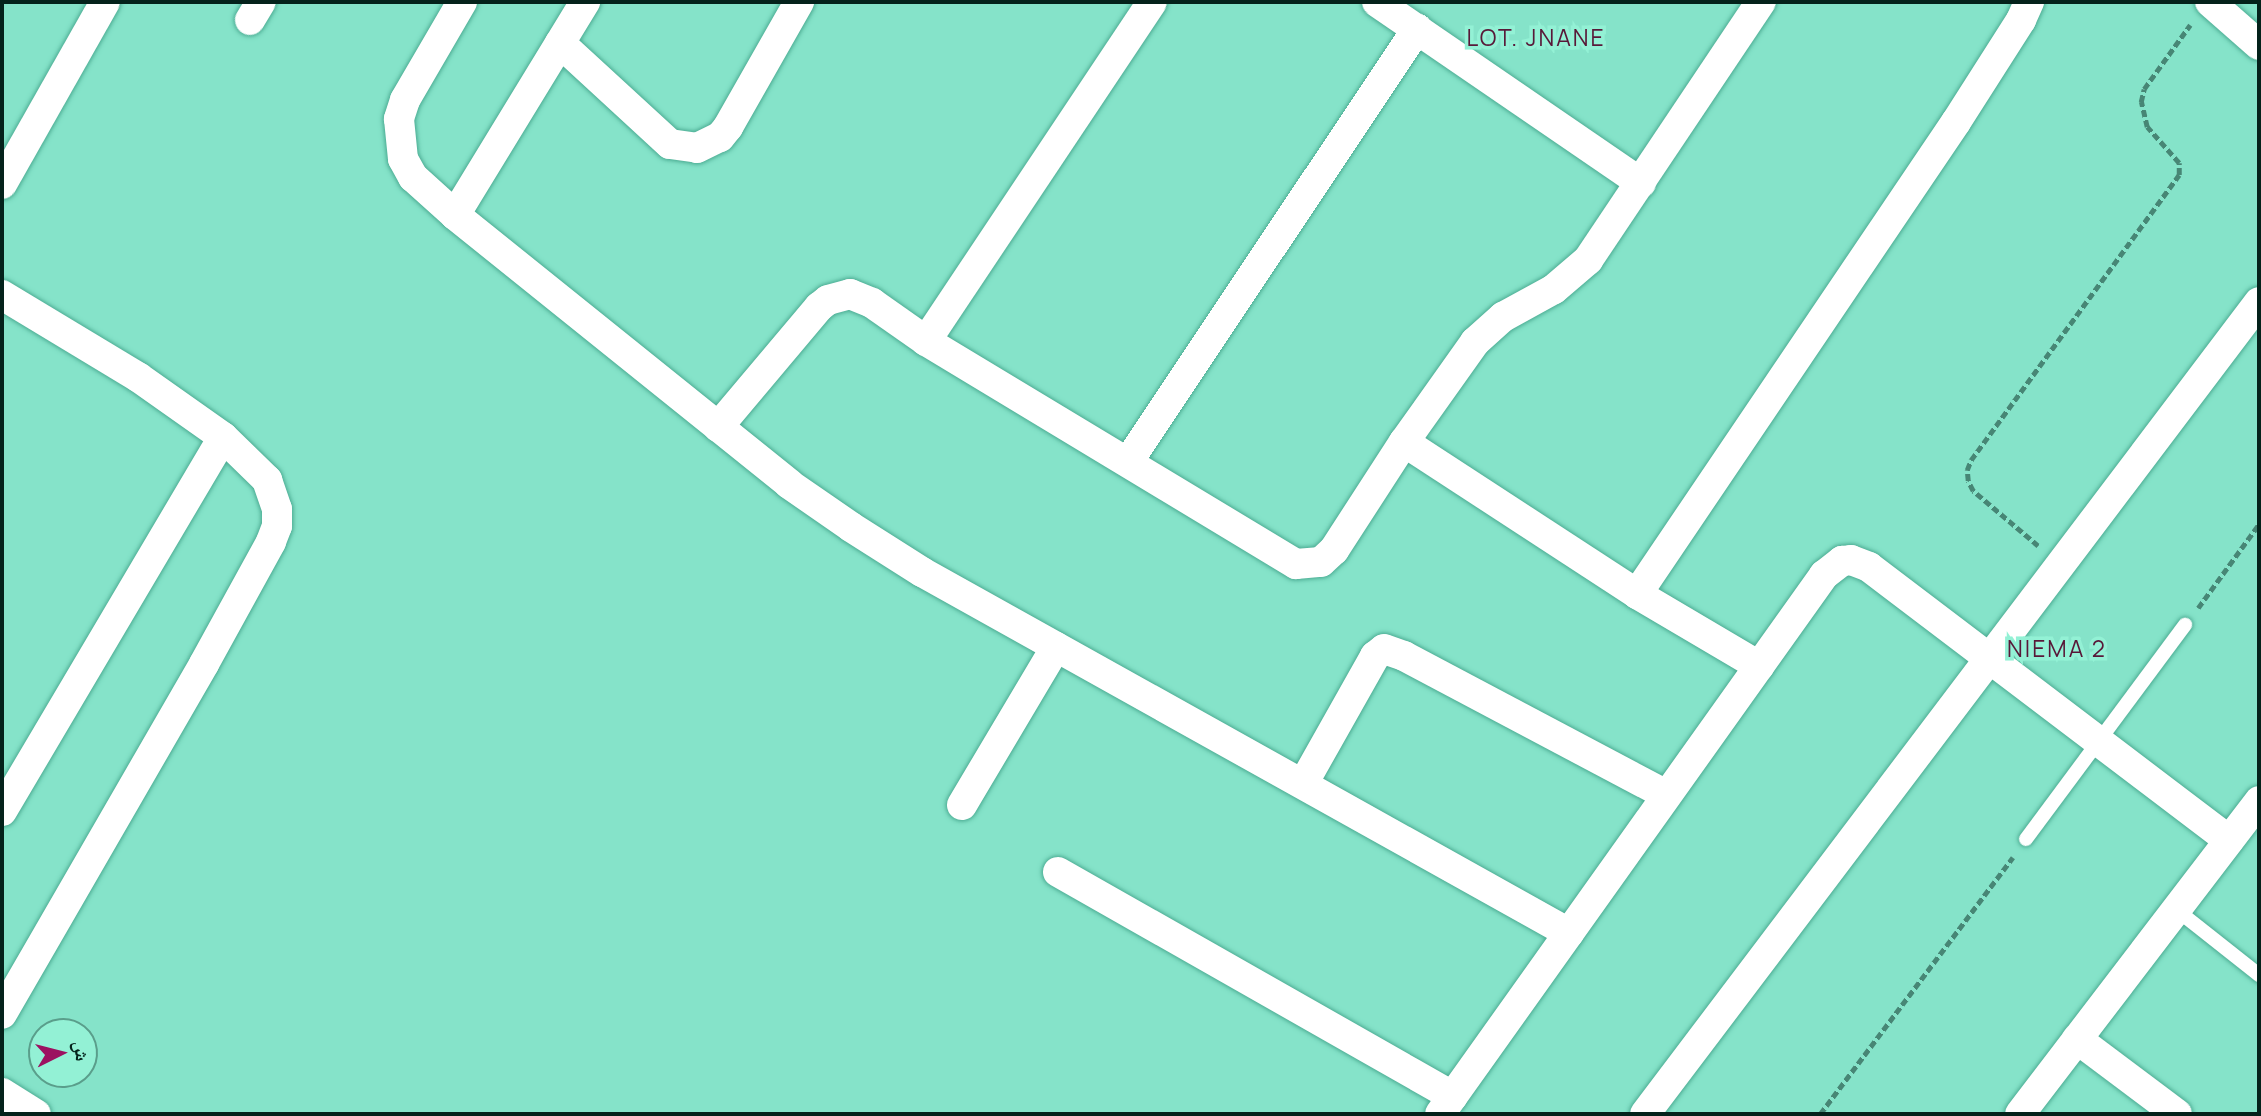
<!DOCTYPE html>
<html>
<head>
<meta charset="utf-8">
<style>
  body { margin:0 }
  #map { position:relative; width:2261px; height:1116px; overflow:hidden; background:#85e3c9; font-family:Manrope,"Noto Naskh Arabic",sans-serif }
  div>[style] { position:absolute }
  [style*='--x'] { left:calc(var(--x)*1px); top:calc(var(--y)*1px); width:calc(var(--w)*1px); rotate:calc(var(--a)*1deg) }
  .path>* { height:4.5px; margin-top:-2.25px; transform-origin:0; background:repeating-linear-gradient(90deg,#478675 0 7px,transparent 0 10.5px) }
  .roads { filter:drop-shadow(0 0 2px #4cac93) drop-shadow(0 0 2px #4cac93) }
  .lane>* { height:14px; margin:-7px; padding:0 7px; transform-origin:7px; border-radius:7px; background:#fff }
  .street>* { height:30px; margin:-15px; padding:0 15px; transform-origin:15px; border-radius:15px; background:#fff }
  span { translate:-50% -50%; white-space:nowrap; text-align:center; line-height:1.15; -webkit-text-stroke:7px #93f1d5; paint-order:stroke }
  .quarter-label { font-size:23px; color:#581838; letter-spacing:2px }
  .frame { position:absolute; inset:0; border:4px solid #04221b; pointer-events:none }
  .north { position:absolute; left:28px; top:1018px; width:70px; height:70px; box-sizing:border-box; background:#93f1d5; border:2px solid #5a9e8b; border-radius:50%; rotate:84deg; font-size:19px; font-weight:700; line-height:28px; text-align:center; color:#04221b }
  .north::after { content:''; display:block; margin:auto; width:24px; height:32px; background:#9c1160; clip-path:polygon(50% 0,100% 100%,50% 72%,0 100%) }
</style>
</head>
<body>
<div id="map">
  <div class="path">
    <i style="--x:2038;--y:546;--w:85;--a:-139.8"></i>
    <i style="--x:1973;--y:491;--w:11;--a:-117"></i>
    <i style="--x:1968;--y:481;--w:11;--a:-95"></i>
    <i style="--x:1967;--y:470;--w:11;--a:-68"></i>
    <i style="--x:1971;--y:460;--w:353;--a:-53.9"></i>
    <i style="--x:2179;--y:175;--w:12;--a:-90"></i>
    <i style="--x:2179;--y:163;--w:48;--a:-131.6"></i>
    <i style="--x:2147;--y:127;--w:26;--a:-103"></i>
    <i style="--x:2141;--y:102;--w:13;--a:-77"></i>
    <i style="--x:2144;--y:89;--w:79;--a:-54.3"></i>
    <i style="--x:2198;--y:608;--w:104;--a:-54"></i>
    <i style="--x:1820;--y:1114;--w:321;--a:-53.1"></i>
  </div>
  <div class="roads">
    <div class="lane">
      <i style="--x:2026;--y:839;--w:267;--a:-53.4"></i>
      <i style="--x:2177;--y:910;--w:105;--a:38.4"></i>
    </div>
    <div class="street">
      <i style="--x:462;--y:2;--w:113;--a:120.2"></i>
      <i style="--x:405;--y:100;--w:20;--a:108"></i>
      <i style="--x:399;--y:119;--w:40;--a:84.3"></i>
      <i style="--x:403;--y:159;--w:21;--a:61"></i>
      <i style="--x:413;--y:177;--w:57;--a:42.1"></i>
      <i style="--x:455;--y:215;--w:429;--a:38.8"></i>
      <i style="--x:789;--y:484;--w:75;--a:34.7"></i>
      <i style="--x:851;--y:527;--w:84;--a:32.4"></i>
      <i style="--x:922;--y:572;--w:741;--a:29.16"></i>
      <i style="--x:1377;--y:2;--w:320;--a:34.4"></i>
      <i style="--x:2210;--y:2;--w:65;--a:41.3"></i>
      <i style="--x:250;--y:20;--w:21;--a:-59"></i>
      <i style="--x:560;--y:43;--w:149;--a:42.6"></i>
      <i style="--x:670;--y:144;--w:27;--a:8"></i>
      <i style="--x:697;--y:148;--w:25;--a:-26"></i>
      <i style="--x:720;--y:137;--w:13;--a:-51"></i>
      <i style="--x:728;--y:127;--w:144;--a:-60.4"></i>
      <i style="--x:2;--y:184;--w:209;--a:-60.5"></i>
      <i style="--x:455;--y:215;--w:250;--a:-58.6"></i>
      <i style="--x:2;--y:295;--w:159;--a:31.1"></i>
      <i style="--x:138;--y:377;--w:104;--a:35.2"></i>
      <i style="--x:223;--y:437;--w:62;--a:44.3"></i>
      <i style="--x:267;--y:480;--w:31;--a:71"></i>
      <i style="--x:277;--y:509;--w:17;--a:90"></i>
      <i style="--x:277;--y:526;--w:17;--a:111"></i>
      <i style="--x:271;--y:542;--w:139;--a:118.8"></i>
      <i style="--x:204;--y:664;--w:404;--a:120"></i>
      <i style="--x:926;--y:341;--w:407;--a:-56.3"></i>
      <i style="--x:718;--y:427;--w:157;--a:-49.9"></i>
      <i style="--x:819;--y:307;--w:11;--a:-38"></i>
      <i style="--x:828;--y:300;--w:23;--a:-15"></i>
      <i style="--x:850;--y:294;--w:24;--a:22"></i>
      <i style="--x:872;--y:303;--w:66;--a:35.1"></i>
      <i style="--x:926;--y:341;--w:432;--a:31.1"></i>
      <i style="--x:1296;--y:564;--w:25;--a:-5"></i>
      <i style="--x:1321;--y:562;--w:18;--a:-43"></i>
      <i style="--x:1334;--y:550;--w:129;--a:-57.1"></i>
      <i style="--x:1404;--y:442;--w:123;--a:-54.6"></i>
      <i style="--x:1475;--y:342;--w:38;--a:-42"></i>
      <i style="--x:1503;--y:317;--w:58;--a:-28.8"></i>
      <i style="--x:1554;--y:289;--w:45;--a:-40.5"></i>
      <i style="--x:1588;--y:260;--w:311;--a:-56.2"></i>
      <i style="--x:1404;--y:442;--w:278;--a:33.1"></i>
      <i style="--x:1637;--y:594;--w:142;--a:30.5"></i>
      <i style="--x:1128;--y:462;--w:521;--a:-56.28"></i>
      <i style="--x:1637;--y:594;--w:570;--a:-55.95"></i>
      <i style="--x:1956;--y:122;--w:121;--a:-57.5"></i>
      <i style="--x:2021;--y:20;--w:20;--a:-66"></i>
      <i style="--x:1303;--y:784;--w:147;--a:-60.6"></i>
      <i style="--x:1375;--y:656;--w:11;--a:-38"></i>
      <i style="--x:1384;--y:649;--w:21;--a:19"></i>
      <i style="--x:1404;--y:656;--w:297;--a:27.9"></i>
      <i style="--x:962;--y:805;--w:184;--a:-59.3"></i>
      <i style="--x:2;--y:811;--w:434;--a:-59.4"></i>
      <i style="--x:1058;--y:872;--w:454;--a:29.6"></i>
      <i style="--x:2077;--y:1039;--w:125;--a:36.9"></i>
      <i style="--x:2;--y:1093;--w:40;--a:32"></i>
      <i style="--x:1440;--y:1114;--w:662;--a:-54.53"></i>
      <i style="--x:1824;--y:575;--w:23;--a:-38"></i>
      <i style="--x:1842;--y:561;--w:9;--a:-6"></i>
      <i style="--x:1851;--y:560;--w:19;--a:21"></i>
      <i style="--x:1869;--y:567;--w:452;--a:37.2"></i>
      <i style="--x:1645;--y:1114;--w:1018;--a:-52.9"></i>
      <i style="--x:2020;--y:1114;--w:394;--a:-52.6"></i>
    </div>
  </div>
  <div class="quarter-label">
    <span style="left:1536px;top:37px">LOT. JNANE</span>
    <span style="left:2057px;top:648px">NIEMA 2</span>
  </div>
  <div class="frame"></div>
  <div class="north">ش</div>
</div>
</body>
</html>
